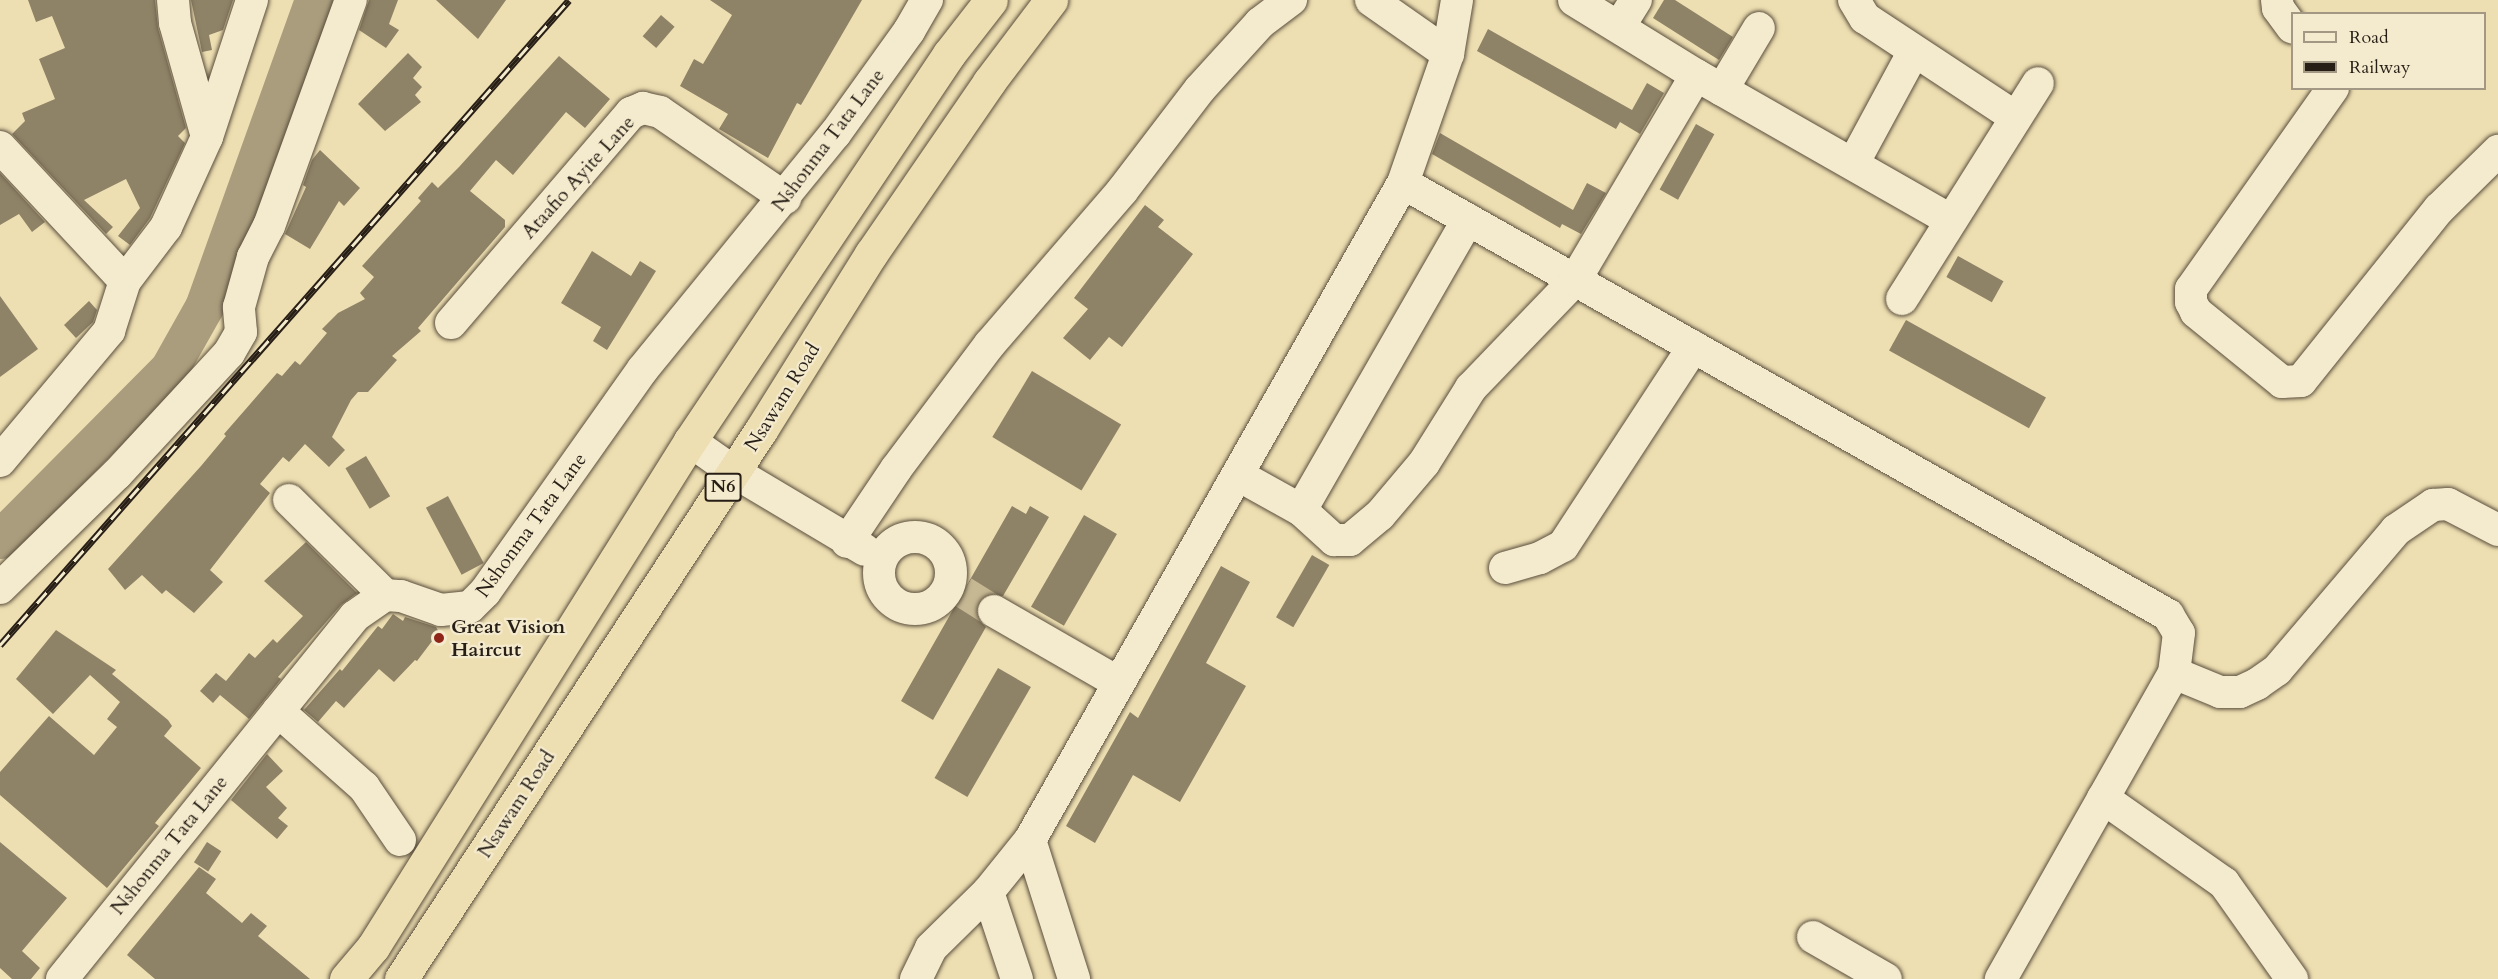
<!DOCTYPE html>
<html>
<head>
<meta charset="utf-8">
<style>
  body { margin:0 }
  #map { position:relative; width:2498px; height:979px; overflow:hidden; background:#eedfb2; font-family:Cardo,serif }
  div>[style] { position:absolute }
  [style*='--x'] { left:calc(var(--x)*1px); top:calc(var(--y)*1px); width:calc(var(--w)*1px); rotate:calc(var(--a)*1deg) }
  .river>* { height:39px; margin:-19.5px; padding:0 19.5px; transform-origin:19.5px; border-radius:19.5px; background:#aa9d7d }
  .building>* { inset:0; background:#8e8267; transform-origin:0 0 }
  .minor-tunnel>* { height:32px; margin-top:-16px; transform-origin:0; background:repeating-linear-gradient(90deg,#c6b893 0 32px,transparent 0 48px) }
  .roads { filter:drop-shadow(0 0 2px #594e3d) drop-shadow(0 0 2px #594e3d) }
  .minor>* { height:32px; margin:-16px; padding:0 16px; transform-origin:16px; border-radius:16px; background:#f4eacd }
  .minor>.ring { margin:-16px; padding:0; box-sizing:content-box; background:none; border:32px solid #f4eacd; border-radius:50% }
  .highway>* { height:33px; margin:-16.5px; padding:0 16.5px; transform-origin:16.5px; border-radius:16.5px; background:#eedfb2 }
  .rail>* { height:7px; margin-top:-3.5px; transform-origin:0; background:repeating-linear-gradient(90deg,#f4eacd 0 14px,#271e16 0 28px); box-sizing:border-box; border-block:2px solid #271e16 }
  .dots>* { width:16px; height:16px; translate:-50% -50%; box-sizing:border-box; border:3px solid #f4eacd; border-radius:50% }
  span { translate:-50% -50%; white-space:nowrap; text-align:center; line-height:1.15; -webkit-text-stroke:4.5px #f4eacd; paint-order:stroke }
  .shield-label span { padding:2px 4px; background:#f4eacd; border:2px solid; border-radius:4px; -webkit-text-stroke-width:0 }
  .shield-label { font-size:18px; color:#271e16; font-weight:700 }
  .street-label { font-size:20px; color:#271e16 }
  .poi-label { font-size:20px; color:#271e16; font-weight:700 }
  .left { translate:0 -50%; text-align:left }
  .legend { position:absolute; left:2291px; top:12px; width:195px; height:78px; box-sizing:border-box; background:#f4eacd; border:2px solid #a29884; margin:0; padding:8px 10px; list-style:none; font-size:18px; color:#271e16 }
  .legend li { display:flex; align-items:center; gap:12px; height:30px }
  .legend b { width:30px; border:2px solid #a29884 }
</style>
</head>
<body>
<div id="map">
  <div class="river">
    <i style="--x:0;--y:539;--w:240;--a:-45.2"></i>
    <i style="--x:169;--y:369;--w:71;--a:-60.6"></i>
    <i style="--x:204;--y:307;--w:326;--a:-70.3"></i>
  </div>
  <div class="building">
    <i style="clip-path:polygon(28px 0,155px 0,158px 28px,186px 128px,178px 136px,185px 143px,150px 218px,130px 245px,118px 236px,140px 208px,126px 179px,84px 200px,113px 227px,106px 234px,12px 134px,25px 121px,22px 113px,55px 99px,39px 59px,65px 48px,52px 16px,36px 22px)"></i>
    <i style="clip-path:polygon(191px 0,233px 0,223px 30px,209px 35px,212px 50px,202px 52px)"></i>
    <i style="clip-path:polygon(369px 0,398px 0,389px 24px,399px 30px,386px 48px,359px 30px)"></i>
    <i style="clip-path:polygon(436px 0,506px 0,478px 39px)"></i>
    <i style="clip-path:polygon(710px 0,862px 0,801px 105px,797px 103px,768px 158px,719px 129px,728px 114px,680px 86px,694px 59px,703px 64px,732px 15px)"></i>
    <i style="clip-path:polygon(1664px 0,1675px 0,1733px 37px,1719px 60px,1653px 18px)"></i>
    <i style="left:661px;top:15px;width:18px;height:28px;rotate:41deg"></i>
    <i style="clip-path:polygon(1488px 29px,1632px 110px,1647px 83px,1664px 93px,1640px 134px,1620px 122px,1616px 129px,1477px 51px)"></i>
    <i style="clip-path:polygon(408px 53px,422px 67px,413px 78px,422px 87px,415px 95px,421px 102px,385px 131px,358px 104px)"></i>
    <i style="clip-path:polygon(559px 56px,610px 99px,585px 128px,566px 112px,513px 175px,496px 160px,470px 191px,505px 220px,505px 227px,418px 328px,421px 331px,392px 356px,397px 360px,368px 392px,358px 392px,351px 400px,332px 437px,345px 450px,329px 467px,305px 444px,289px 462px,283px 457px,260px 484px,270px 493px,210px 570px,223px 582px,194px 613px,166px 590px,162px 594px,142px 575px,125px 590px,108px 569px,201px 466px,226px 436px,224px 434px,277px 373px,282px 376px,295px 361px,300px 365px,327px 333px,322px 329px,338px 313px,365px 299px,360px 293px,374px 277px,362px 266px,421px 201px,418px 198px,432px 182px,438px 188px,459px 167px)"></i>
    <i style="left:1696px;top:124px;width:21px;height:75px;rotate:29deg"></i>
    <i style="clip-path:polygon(1440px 133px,1573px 210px,1587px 183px,1606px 193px,1581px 234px,1562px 224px,1560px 228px,1432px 154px)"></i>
    <i style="clip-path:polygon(320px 150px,360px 188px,344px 206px,339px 201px,310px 249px,285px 234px,306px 187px,303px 185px,312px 160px)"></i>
    <i style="clip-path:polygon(0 173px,45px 222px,32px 232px,19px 214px,0 225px)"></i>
    <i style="clip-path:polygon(1145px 205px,1164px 220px,1158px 227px,1193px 254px,1122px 347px,1109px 337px,1090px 360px,1063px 338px,1088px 309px,1074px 298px)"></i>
    <i style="clip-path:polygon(592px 251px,631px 276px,640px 261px,656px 271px,607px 350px,593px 341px,601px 327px,561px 303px)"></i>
    <i style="left:1958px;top:256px;width:52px;height:24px;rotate:29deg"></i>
    <i style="clip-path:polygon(0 296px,38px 349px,0 377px)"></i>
    <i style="clip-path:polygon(89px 301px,97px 310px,93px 322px,76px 338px,64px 325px)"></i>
    <i style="left:1906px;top:320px;width:160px;height:35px;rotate:29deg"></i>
    <i style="left:1032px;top:371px;width:104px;height:77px;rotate:31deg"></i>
    <i style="left:366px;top:456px;width:47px;height:24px;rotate:59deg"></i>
    <i style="left:448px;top:496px;width:76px;height:25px;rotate:62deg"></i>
    <i style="clip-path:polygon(1012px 506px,1026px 514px,1030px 506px,1049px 517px,1003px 596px,986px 595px,978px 603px,978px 619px,986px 627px,933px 720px,901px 701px)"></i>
    <i style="left:1084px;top:515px;width:38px;height:106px;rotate:30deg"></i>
    <i style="clip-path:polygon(306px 542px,357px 593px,341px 605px,278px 677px,281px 679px,249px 719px,220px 695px,213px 703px,200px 691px,216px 673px,226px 681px,249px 653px,255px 658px,273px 639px,277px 643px,303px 616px,264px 581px)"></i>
    <i style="left:1312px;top:555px;width:20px;height:72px;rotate:30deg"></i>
    <i style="clip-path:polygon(1221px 566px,1250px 582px,1206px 663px,1246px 686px,1180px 802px,1133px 775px,1095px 843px,1066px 826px,1130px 712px,1138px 718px)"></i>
    <i style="clip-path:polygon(393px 614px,403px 621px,405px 617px,436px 627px,439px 632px,417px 661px,415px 660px,394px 682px,379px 669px,344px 708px,336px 701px,318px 722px,304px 710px,340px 669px,342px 671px,378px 626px,382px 629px)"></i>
    <i style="clip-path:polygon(56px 630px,116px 670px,112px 674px,168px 720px,172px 726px,164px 736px,201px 768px,155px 823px,159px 826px,107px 888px,0 795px,0 772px,49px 716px,94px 755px,117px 727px,107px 719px,120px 702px,90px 675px,53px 714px,16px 679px)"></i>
    <i style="left:998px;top:668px;width:38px;height:127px;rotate:30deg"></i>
    <i style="clip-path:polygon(267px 754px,283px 771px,266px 787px,287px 808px,278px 818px,288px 826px,277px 839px,231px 800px)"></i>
    <i style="clip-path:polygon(0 842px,67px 898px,22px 951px,40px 968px,31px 979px,12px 979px,0 968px)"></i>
    <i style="left:207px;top:842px;width:17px;height:24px;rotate:33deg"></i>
    <i style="clip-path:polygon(199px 867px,216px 879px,206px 893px,242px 923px,251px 913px,267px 926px,258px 936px,310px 979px,155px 979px,127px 955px)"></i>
  </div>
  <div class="minor-tunnel">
    <i style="--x:963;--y:592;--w:36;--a:32"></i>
  </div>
  <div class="roads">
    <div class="minor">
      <i style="--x:173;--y:0;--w:23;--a:85"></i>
      <i style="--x:175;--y:23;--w:118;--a:74.3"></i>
      <i style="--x:1371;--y:0;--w:94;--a:35"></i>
      <i style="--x:1574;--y:0;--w:143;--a:31.6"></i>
      <i style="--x:1696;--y:75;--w:292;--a:29.7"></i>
      <i style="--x:1854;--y:0;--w:21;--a:59"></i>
      <i style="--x:1865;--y:18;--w:180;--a:33.4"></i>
      <i style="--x:2277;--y:0;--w:8;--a:83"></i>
      <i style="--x:2278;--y:8;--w:24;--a:54"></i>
      <i style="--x:1619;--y:27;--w:32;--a:-58"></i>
      <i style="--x:2333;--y:88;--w:246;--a:125.2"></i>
      <i style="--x:2191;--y:289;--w:13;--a:90"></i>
      <i style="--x:2191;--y:302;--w:11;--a:63"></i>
      <i style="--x:2196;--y:312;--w:111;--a:39.1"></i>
      <i style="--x:2282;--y:382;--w:19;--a:-3"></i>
      <i style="--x:2301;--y:381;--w:221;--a:-51.3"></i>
      <i style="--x:2439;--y:209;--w:83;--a:-44.5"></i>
      <i style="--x:1722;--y:90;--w:72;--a:-59.2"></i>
      <i style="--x:0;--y:147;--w:183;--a:47"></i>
      <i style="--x:1853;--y:164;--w:128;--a:-61.6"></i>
      <i style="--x:1403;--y:183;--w:879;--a:29.45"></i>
      <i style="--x:2168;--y:615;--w:21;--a:59"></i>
      <i style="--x:2179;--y:633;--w:40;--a:97.1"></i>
      <i style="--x:2174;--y:673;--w:352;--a:119.5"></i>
      <i style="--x:1902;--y:299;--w:255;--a:-57.8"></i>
      <i style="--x:451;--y:323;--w:277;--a:-49.4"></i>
      <i style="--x:631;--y:113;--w:13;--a:-23"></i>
      <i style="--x:643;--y:108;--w:17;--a:13"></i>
      <i style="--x:660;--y:112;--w:152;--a:34.5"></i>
      <i style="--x:690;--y:441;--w:54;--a:35.2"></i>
      <i style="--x:734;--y:472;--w:152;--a:30.8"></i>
      <i style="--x:0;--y:461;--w:170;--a:-50"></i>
      <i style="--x:109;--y:331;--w:52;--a:-72.3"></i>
      <i style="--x:125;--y:281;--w:68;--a:-52.8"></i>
      <i style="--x:166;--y:227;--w:99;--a:-65.5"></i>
      <i style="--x:207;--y:137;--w:144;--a:-71.8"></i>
      <i style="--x:1238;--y:475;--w:72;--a:29.1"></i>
      <i style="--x:1301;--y:510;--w:335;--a:-60.1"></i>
      <i style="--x:289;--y:500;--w:135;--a:44.7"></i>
      <i style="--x:1301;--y:510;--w:45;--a:42.3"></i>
      <i style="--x:1334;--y:540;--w:16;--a:0"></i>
      <i style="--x:1350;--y:540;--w:39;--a:-40"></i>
      <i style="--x:1380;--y:515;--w:68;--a:-49.8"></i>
      <i style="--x:1424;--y:463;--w:89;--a:-57.9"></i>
      <i style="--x:1471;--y:388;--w:150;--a:-46.1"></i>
      <i style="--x:1575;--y:280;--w:238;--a:-59.4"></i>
      <i class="ring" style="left:879px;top:537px;width:40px;height:40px"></i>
      <i style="--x:847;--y:542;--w:88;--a:-56.1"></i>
      <i style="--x:896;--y:469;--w:156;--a:-53.1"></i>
      <i style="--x:990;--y:344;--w:202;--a:-49.2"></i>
      <i style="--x:1122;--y:191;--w:128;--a:-52.6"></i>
      <i style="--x:1200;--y:89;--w:89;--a:-47.7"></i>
      <i style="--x:1260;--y:23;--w:39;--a:-37"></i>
      <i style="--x:1505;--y:568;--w:36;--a:-16"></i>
      <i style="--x:1540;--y:558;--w:26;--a:-28"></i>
      <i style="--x:1563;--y:546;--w:238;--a:-56.8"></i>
      <i style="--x:0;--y:588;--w:163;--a:-44.3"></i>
      <i style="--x:117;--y:474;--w:165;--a:-47.2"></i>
      <i style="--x:229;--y:353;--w:24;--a:-60"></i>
      <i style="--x:241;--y:332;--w:25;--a:-95"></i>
      <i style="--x:239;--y:307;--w:52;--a:-74.4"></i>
      <i style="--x:253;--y:257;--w:35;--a:-63"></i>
      <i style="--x:269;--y:226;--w:240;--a:-70.1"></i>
      <i style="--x:994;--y:611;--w:144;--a:29.9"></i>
      <i style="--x:2174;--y:673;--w:50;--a:22.4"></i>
      <i style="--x:2220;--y:692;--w:20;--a:0"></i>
      <i style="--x:2240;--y:692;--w:19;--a:-25"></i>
      <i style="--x:2257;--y:684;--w:24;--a:-35"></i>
      <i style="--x:2277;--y:670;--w:184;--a:-49.6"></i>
      <i style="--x:2396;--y:530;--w:45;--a:-34"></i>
      <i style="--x:2433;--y:505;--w:15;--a:-4"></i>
      <i style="--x:2448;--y:504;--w:56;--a:27.5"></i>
      <i style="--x:278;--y:711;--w:115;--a:41.5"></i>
      <i style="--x:364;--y:787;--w:64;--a:55.8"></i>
      <i style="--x:2103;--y:798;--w:148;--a:35.1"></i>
      <i style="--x:2224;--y:883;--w:118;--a:54.7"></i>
      <i style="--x:1030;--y:840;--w:146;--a:72.4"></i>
      <i style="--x:988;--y:892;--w:92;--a:71.6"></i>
      <i style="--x:1813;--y:937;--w:84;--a:29.9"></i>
      <i style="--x:62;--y:979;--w:466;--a:-51.1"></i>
      <i style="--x:355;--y:616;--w:37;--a:-35"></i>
      <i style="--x:385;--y:595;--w:16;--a:4"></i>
      <i style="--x:401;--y:596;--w:42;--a:19.3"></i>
      <i style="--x:441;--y:610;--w:29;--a:-6"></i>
      <i style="--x:470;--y:607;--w:21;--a:-45"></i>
      <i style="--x:485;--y:592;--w:273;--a:-54.7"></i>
      <i style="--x:643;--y:369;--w:303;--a:-50.8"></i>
      <i style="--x:835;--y:134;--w:127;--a:-54.3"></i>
      <i style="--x:909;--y:31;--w:36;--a:-60"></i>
      <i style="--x:916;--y:979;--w:34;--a:-64"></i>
      <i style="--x:931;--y:948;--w:80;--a:-44.5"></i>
      <i style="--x:988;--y:892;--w:67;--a:-51.1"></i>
      <i style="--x:1030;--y:840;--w:755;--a:-60.42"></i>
      <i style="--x:1403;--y:183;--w:137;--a:-70.8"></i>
      <i style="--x:1448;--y:54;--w:55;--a:-80.5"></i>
    </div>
    <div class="highway">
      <i style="--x:346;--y:979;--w:42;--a:-49.8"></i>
      <i style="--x:373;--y:947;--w:597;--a:-57.93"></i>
      <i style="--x:690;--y:441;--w:466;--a:-56.2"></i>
      <i style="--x:949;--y:54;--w:68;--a:-52.1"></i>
      <i style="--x:401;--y:979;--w:657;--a:-56.75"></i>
      <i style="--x:761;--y:430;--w:208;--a:-58"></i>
      <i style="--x:871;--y:254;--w:209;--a:-55.5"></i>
      <i style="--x:989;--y:82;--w:103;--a:-52.9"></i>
    </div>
  </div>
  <div class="rail">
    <i style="--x:0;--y:645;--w:860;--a:-48.58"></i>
  </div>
  <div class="dots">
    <i style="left:439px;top:638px;background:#8f2418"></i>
  </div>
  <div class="shield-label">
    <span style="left:723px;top:487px">N6</span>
  </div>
  <div class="street-label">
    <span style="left:828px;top:140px;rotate:-53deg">Nshonma Tata Lane</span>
    <span style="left:578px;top:177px;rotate:-48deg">Ataafio Ayite Lane</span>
    <span style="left:782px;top:397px;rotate:-58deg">Nsawam Road</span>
    <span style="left:531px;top:525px;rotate:-54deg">Nshonma Tata Lane</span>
    <span style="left:516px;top:804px;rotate:-57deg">Nsawam Road</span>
    <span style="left:169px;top:845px;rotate:-51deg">Nshonma Tata Lane</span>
  </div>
  <div class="poi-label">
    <span class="left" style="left:451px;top:638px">Great Vision<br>Haircut</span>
  </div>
  <ul class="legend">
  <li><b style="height:8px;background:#f4eacd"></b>Road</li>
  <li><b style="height:8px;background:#271e16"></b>Railway</li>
  </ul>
</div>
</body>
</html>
